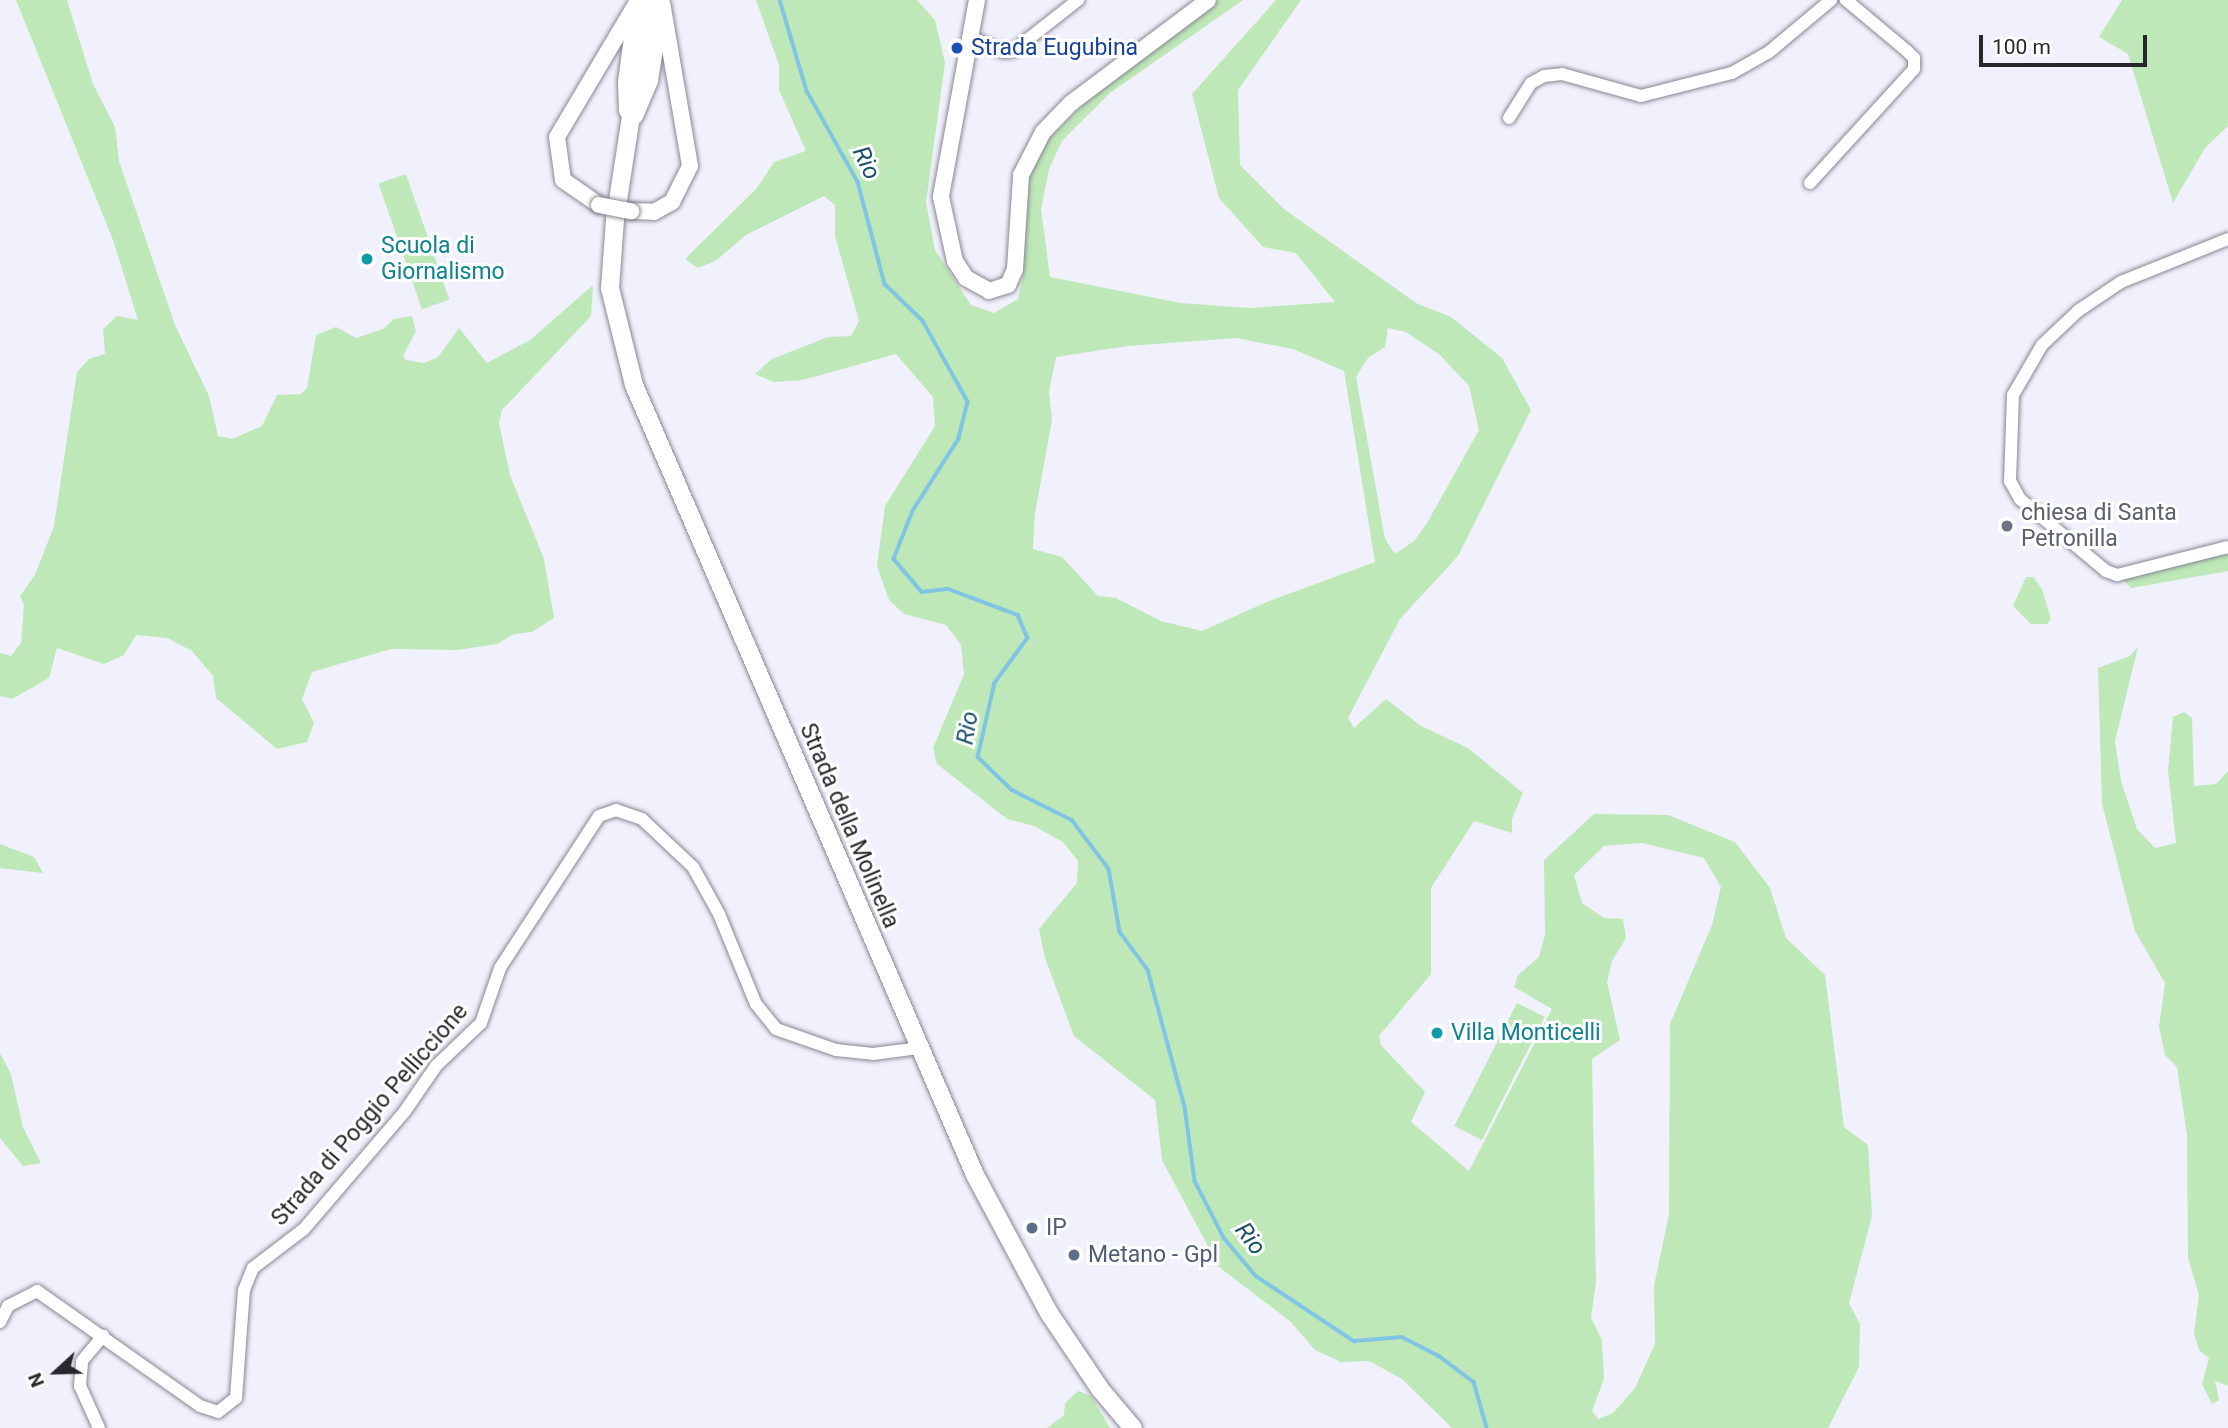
<!DOCTYPE html>
<html>
<head>
<meta charset="utf-8">
<style>
  body { margin:0 }
  #map { position:relative; width:2228px; height:1428px; overflow:hidden; background:#f0f1fd; font-family:Roboto,sans-serif }
  div>[style] { position:absolute }
  [style*='--x'] { left:calc(var(--x)*1px); top:calc(var(--y)*1px); width:calc(var(--w)*1px); rotate:calc(var(--a)*1deg) }
  .green>* { inset:0; background:#bee8b7; transform-origin:0 0 }
  .stream>* { height:3.5px; margin:-1.75px; padding:0 1.75px; transform-origin:1.75px; border-radius:1.75px; background:#81c4e3 }
  .roads { filter:drop-shadow(0 0 2px #878892) drop-shadow(0 0 2px #878892) }
  .minor>* { height:12px; margin:-6px; padding:0 6px; transform-origin:6px; border-radius:6px; background:#fff }
  .tertiary>* { height:16px; margin:-8px; padding:0 8px; transform-origin:8px; border-radius:8px; background:#fff }
  .secondary>* { height:18px; margin:-9px; padding:0 9px; transform-origin:9px; border-radius:9px; background:#fff }
  .bridges { filter:drop-shadow(0 0 2px #878892) drop-shadow(0 0 2px #878892) }
  .tertiary-bridge>* { height:16px; margin:-8px; padding:0 8px; transform-origin:8px; border-radius:8px; background:#fff }
  .dots>* { width:19px; height:19px; translate:-50% -50%; box-sizing:border-box; border:4px solid #fff; border-radius:50% }
  span { translate:-50% -50%; white-space:nowrap; text-align:center; line-height:1.15; -webkit-text-stroke:6px #fff; paint-order:stroke }
  .transit-label { font-size:23px; color:#164399 }
  .left { translate:0 -50%; text-align:left }
  .culture-label { font-size:23px; color:#0d838f }
  .worship-label { font-size:23px; color:#5b616d }
  .street-label { font-size:23px; color:#28282c }
  .service-label { font-size:23px; color:#4e5e75 }
  .water-label { font-size:24px; color:#1b5167; font-style:italic }
  .north { position:absolute; left:21px; top:1337px; width:70px; height:70px; -webkit-text-stroke:5px #fff; paint-order:stroke; rotate:248deg; font-size:19px; font-weight:700; line-height:28px; text-align:center; color:#28282c }
  .north::after { content:''; display:block; margin:auto; width:24px; height:32px; background:#28282c; clip-path:polygon(50% 0,100% 100%,50% 72%,0 100%) }
  .scale { position:absolute; left:1979px; top:35px; width:168px; height:32px; box-sizing:border-box; border:4px solid #28282c; border-top:0; padding-left:9px; font-size:21px; line-height:24px; white-space:nowrap; color:#28282c; -webkit-text-stroke:5px #fff; paint-order:stroke }
</style>
</head>
<body>
<div id="map">
  <div class="green">
    <i style="clip-path:polygon(16px 0,67px 0,93px 84px,115px 127px,119px 161px,175px 325px,209px 396px,218px 436px,232px 439px,262px 426px,277px 395px,301px 394px,307px 388px,316px 335px,336px 327px,356px 338px,383px 329px,394px 319px,412px 316px,416px 331px,403px 356px,406px 360px,424px 363px,438px 357px,459px 328px,487px 363px,530px 340px,593px 285px,591px 316px,502px 410px,499px 423px,510px 475px,544px 559px,554px 618px,532px 632px,514px 634px,497px 644px,457px 650px,391px 649px,312px 672px,302px 699px,314px 723px,307px 742px,277px 749px,216px 698px,213px 676px,192px 651px,167px 638px,136px 635px,124px 655px,104px 664px,57px 648px,49px 678px,12px 699px,0 696px,0 653px,11px 656px,21px 643px,24px 605px,20px 596px,35px 575px,54px 526px,77px 372px,89px 359px,105px 354px,103px 329px,117px 316px,138px 320px,113px 240px)"></i>
    <i style="clip-path:polygon(evenodd,756px 0,917px 0,935px 20px,945px 63px,926px 202px,935px 250px,971px 305px,994px 313px,1018px 299px,1023px 276px,1023px 201px,1036px 152px,1101px 87px,1218px 0,1243px 0,1110px 93px,1062px 141px,1049px 169px,1041px 209px,1050px 277px,1180px 303px,1249px 308px,1335px 302px,1296px 253px,1263px 247px,1219px 198px,1192px 94px,1276px 0,1301px 0,1238px 90px,1240px 165px,1284px 209px,1416px 303px,1451px 317px,1502px 358px,1531px 410px,1458px 556px,1400px 619px,1348px 718px,1354px 728px,1386px 699px,1421px 726px,1468px 748px,1523px 793px,1512px 819px,1512px 833px,1474px 821px,1431px 888px,1431px 974px,1379px 1036px,1381px 1045px,1425px 1092px,1411px 1122px,1469px 1171px,1552px 1009px,1514px 987px,1518px 975px,1539px 957px,1545px 935px,1544px 860px,1594px 814px,1668px 815px,1735px 842px,1770px 888px,1786px 938px,1825px 975px,1844px 1127px,1868px 1145px,1872px 1216px,1849px 1303px,1860px 1324px,1859px 1367px,1828px 1428px,1452px 1428px,1402px 1379px,1369px 1361px,1341px 1362px,1315px 1350px,1291px 1322px,1219px 1267px,1162px 1160px,1155px 1100px,1074px 1036px,1045px 958px,1039px 929px,1077px 883px,1078px 861px,1063px 842px,1034px 826px,1007px 819px,937px 764px,933px 748px,964px 674px,961px 645px,946px 625px,904px 614px,889px 600px,877px 566px,885px 506px,935px 426px,933px 397px,896px 354px,803px 380px,774px 382px,755px 374px,772px 359px,828px 337px,851px 336px,859px 321px,835px 236px,835px 205px,824px 196px,746px 235px,717px 260px,698px 268px,685px 259px,757px 188px,774px 162px,806px 151px,779px 90px,779px 65px,756px 0,1388px 328px,1406px 332px,1440px 355px,1469px 386px,1479px 430px,1427px 523px,1414px 541px,1395px 554px,1385px 539px,1356px 377px,1368px 358px,1385px 347px,1388px 328px,756px 0,1236px 338px,1293px 349px,1344px 371px,1375px 562px,1269px 601px,1202px 631px,1161px 621px,1116px 598px,1098px 596px,1062px 557px,1033px 549px,1035px 513px,1052px 420px,1049px 391px,1056px 357px,1128px 346px,1236px 338px,756px 0,1642px 843px,1704px 858px,1721px 887px,1712px 925px,1670px 1024px,1669px 1214px,1654px 1286px,1655px 1344px,1635px 1388px,1613px 1413px,1598px 1419px,1592px 1411px,1604px 1379px,1602px 1340px,1591px 1318px,1596px 1282px,1592px 1059px,1620px 1040px,1607px 982px,1612px 961px,1626px 938px,1623px 919px,1604px 918px,1582px 903px,1574px 875px,1604px 846px,1642px 843px)"></i>
    <i style="clip-path:polygon(2122px 0,2228px 0,2228px 126px,2205px 148px,2173px 203px,2128px 54px,2099px 37px)"></i>
    <i style="left:406px;top:174px;width:133px;height:29px;rotate:71deg"></i>
    <i style="clip-path:polygon(2221px 554px,2228px 555px,2228px 571px,2131px 588px,2123px 580px)"></i>
    <i style="clip-path:polygon(2026px 577px,2033px 577px,2042px 589px,2051px 619px,2047px 624px,2031px 624px,2013px 606px)"></i>
    <i style="clip-path:polygon(2138px 647px,2115px 741px,2121px 781px,2137px 829px,2155px 848px,2176px 843px,2168px 770px,2173px 717px,2184px 712px,2192px 718px,2194px 786px,2216px 784px,2228px 771px,2228px 1386px,2215px 1381px,2219px 1400px,2212px 1404px,2202px 1384px,2209px 1358px,2199px 1350px,2194px 1333px,2199px 1295px,2188px 1258px,2187px 1135px,2177px 1067px,2165px 1055px,2159px 1027px,2165px 983px,2135px 931px,2102px 804px,2098px 668px,2130px 656px)"></i>
    <i style="clip-path:polygon(0 844px,34px 857px,43px 873px,0 868px)"></i>
    <i style="left:1517px;top:1003px;width:31px;height:138px;rotate:27deg"></i>
    <i style="clip-path:polygon(0 1053px,11px 1074px,23px 1127px,41px 1163px,23px 1166px,0 1138px)"></i>
    <i style="clip-path:polygon(1078px 1391px,1091px 1396px,1110px 1428px,1047px 1428px,1064px 1415px,1065px 1403px)"></i>
  </div>
  <div class="stream">
    <i style="--x:780;--y:0;--w:95;--a:73.5"></i>
    <i style="--x:807;--y:91;--w:104;--a:60.7"></i>
    <i style="--x:858;--y:182;--w:106;--a:75.2"></i>
    <i style="--x:885;--y:284;--w:53;--a:44.2"></i>
    <i style="--x:923;--y:321;--w:93;--a:60.9"></i>
    <i style="--x:968;--y:402;--w:38;--a:104"></i>
    <i style="--x:959;--y:439;--w:85;--a:122.6"></i>
    <i style="--x:913;--y:511;--w:52;--a:111.6"></i>
    <i style="--x:894;--y:559;--w:43;--a:49.7"></i>
    <i style="--x:922;--y:592;--w:26;--a:-7"></i>
    <i style="--x:948;--y:589;--w:75;--a:20.4"></i>
    <i style="--x:1018;--y:615;--w:25;--a:67"></i>
    <i style="--x:1028;--y:638;--w:56;--a:126.3"></i>
    <i style="--x:995;--y:683;--w:76;--a:102.9"></i>
    <i style="--x:978;--y:757;--w:47;--a:44.1"></i>
    <i style="--x:1012;--y:790;--w:67;--a:26.6"></i>
    <i style="--x:1072;--y:820;--w:61;--a:52.9"></i>
    <i style="--x:1109;--y:869;--w:64;--a:80.1"></i>
    <i style="--x:1120;--y:932;--w:47;--a:53.6"></i>
    <i style="--x:1148;--y:970;--w:142;--a:74.9"></i>
    <i style="--x:1185;--y:1107;--w:75;--a:82.3"></i>
    <i style="--x:1195;--y:1181;--w:64;--a:63"></i>
    <i style="--x:1224;--y:1238;--w:50;--a:49.9"></i>
    <i style="--x:1256;--y:1276;--w:118;--a:33.6"></i>
    <i style="--x:1354;--y:1341;--w:48;--a:-4.8"></i>
    <i style="--x:1402;--y:1337;--w:42;--a:27.2"></i>
    <i style="--x:1439;--y:1356;--w:44;--a:36.6"></i>
    <i style="--x:1474;--y:1382;--w:48;--a:74.2"></i>
  </div>
  <div class="roads">
    <div class="minor">
      <i style="--x:970;--y:37;--w:36;--a:24"></i>
      <i style="--x:1003;--y:52;--w:10;--a:-6"></i>
      <i style="--x:1013;--y:51;--w:83;--a:-38.1"></i>
      <i style="--x:1509;--y:118;--w:41;--a:-57.8"></i>
      <i style="--x:1531;--y:83;--w:15;--a:-28"></i>
      <i style="--x:1544;--y:76;--w:18;--a:-6"></i>
      <i style="--x:1562;--y:74;--w:82;--a:15.6"></i>
      <i style="--x:1641;--y:96;--w:94;--a:-14.2"></i>
      <i style="--x:1732;--y:73;--w:43;--a:-29.6"></i>
      <i style="--x:1769;--y:52;--w:81;--a:-40"></i>
      <i style="--x:1810;--y:183;--w:154;--a:-47.6"></i>
      <i style="--x:1914;--y:69;--w:11;--a:-90"></i>
      <i style="--x:1914;--y:58;--w:10;--a:-135"></i>
      <i style="--x:1907;--y:51;--w:80;--a:-140.1"></i>
      <i style="--x:2228;--y:239;--w:115;--a:158.1"></i>
      <i style="--x:2121;--y:282;--w:52;--a:146"></i>
      <i style="--x:2078;--y:311;--w:50;--a:136.6"></i>
      <i style="--x:2042;--y:345;--w:58;--a:120.1"></i>
      <i style="--x:2013;--y:395;--w:86;--a:92"></i>
      <i style="--x:2010;--y:481;--w:21;--a:61"></i>
      <i style="--x:2020;--y:499;--w:112;--a:39.9"></i>
      <i style="--x:2106;--y:571;--w:12;--a:20"></i>
      <i style="--x:2117;--y:575;--w:114;--a:-14.2"></i>
      <i style="--x:0;--y:1322;--w:18;--a:-63"></i>
      <i style="--x:8;--y:1306;--w:33;--a:-27"></i>
      <i style="--x:37;--y:1291;--w:199;--a:35.2"></i>
      <i style="--x:200;--y:1406;--w:19;--a:18"></i>
      <i style="--x:218;--y:1412;--w:23;--a:-38"></i>
      <i style="--x:236;--y:1398;--w:108;--a:-85.8"></i>
      <i style="--x:244;--y:1290;--w:24;--a:-68"></i>
      <i style="--x:253;--y:1268;--w:64;--a:-37.4"></i>
      <i style="--x:304;--y:1229;--w:155;--a:-49.4"></i>
      <i style="--x:405;--y:1111;--w:55;--a:-55.4"></i>
      <i style="--x:436;--y:1066;--w:62;--a:-43.7"></i>
      <i style="--x:481;--y:1023;--w:58;--a:-70.9"></i>
      <i style="--x:500;--y:968;--w:181;--a:-56.9"></i>
      <i style="--x:599;--y:816;--w:18;--a:-19"></i>
      <i style="--x:616;--y:810;--w:28;--a:19"></i>
      <i style="--x:642;--y:819;--w:70;--a:43.3"></i>
      <i style="--x:693;--y:867;--w:54;--a:61"></i>
      <i style="--x:719;--y:914;--w:97;--a:67.7"></i>
      <i style="--x:756;--y:1004;--w:32;--a:51"></i>
      <i style="--x:776;--y:1029;--w:64;--a:19.3"></i>
      <i style="--x:836;--y:1050;--w:37;--a:6"></i>
      <i style="--x:873;--y:1054;--w:46;--a:-7.4"></i>
      <i style="--x:99;--y:1428;--w:46;--a:-114.3"></i>
      <i style="--x:80;--y:1386;--w:25;--a:-85"></i>
      <i style="--x:82;--y:1361;--w:33;--a:-50"></i>
    </div>
    <div class="tertiary">
      <i style="--x:977;--y:0;--w:200;--a:100.4"></i>
      <i style="--x:941;--y:197;--w:66;--a:77.7"></i>
      <i style="--x:955;--y:261;--w:20;--a:57"></i>
      <i style="--x:966;--y:278;--w:26;--a:29"></i>
      <i style="--x:989;--y:291;--w:20;--a:-18"></i>
      <i style="--x:1008;--y:285;--w:17;--a:-66"></i>
      <i style="--x:1015;--y:269;--w:94;--a:-86.3"></i>
      <i style="--x:1021;--y:175;--w:48;--a:-62.9"></i>
      <i style="--x:1043;--y:132;--w:40;--a:-46"></i>
      <i style="--x:1071;--y:103;--w:171;--a:-36.9"></i>
      <i style="--x:627;--y:111;--w:29;--a:-92"></i>
      <i style="--x:626;--y:82;--w:75;--a:-82.3"></i>
      <i style="--x:635;--y:116;--w:38;--a:-67"></i>
      <i style="--x:650;--y:81;--w:66;--a:-81.3"></i>
      <i style="--x:599;--y:205;--w:44;--a:-145.2"></i>
      <i style="--x:563;--y:180;--w:43;--a:-97.9"></i>
      <i style="--x:557;--y:137;--w:157;--a:-59.3"></i>
      <i style="--x:631;--y:211;--w:23;--a:2"></i>
      <i style="--x:654;--y:212;--w:21;--a:-29"></i>
      <i style="--x:672;--y:202;--w:40;--a:-63.4"></i>
      <i style="--x:690;--y:166;--w:165;--a:-99.7"></i>
    </div>
    <div class="secondary">
      <i style="--x:649;--y:0;--w:223;--a:98.8"></i>
      <i style="--x:615;--y:220;--w:68;--a:94.2"></i>
      <i style="--x:610;--y:288;--w:100;--a:76.1"></i>
      <i style="--x:634;--y:385;--w:860;--a:66.65"></i>
      <i style="--x:975;--y:1175;--w:157;--a:61.8"></i>
      <i style="--x:1049;--y:1313;--w:92;--a:56.1"></i>
      <i style="--x:1100;--y:1389;--w:51;--a:49.8"></i>
    </div>
  </div>
  <div class="bridges">
    <div class="tertiary-bridge">
      <i style="--x:599;--y:205;--w:33;--a:11"></i>
    </div>
  </div>
  <div class="dots">
    <i style="left:957px;top:48px;background:#1a4fb4"></i>
    <i style="left:367px;top:259px;background:#0f9aa8"></i>
    <i style="left:2007px;top:526px;background:#6b7280"></i>
    <i style="left:1437px;top:1033px;background:#0f9aa8"></i>
    <i style="left:1032px;top:1228px;background:#5c6f8a"></i>
    <i style="left:1074px;top:1255px;background:#5c6f8a"></i>
  </div>
  <div class="transit-label">
    <span class="left" style="left:971px;top:48px">Strada Eugubina</span>
  </div>
  <div class="culture-label">
    <span class="left" style="left:381px;top:259px">Scuola di<br>Giornalismo</span>
    <span class="left" style="left:1451px;top:1033px">Villa Monticelli</span>
  </div>
  <div class="worship-label">
    <span class="left" style="left:2021px;top:526px">chiesa di Santa<br>Petronilla</span>
  </div>
  <div class="street-label">
    <span style="left:849px;top:826px;rotate:67deg">Strada della Molinella</span>
    <span style="left:370px;top:1115px;rotate:-49deg">Strada di Poggio Pelliccione</span>
  </div>
  <div class="service-label">
    <span class="left" style="left:1046px;top:1228px">IP</span>
    <span class="left" style="left:1088px;top:1255px">Metano - Gpl</span>
  </div>
  <div class="water-label">
    <span style="left:866px;top:163px;rotate:64deg">Rio</span>
    <span style="left:968px;top:728px;rotate:-80deg">Rio</span>
    <span style="left:1250px;top:1239px;rotate:53deg">Rio</span>
  </div>
  <div class="north">N</div>
  <div class="scale">100 m</div>
</div>
</body>
</html>
